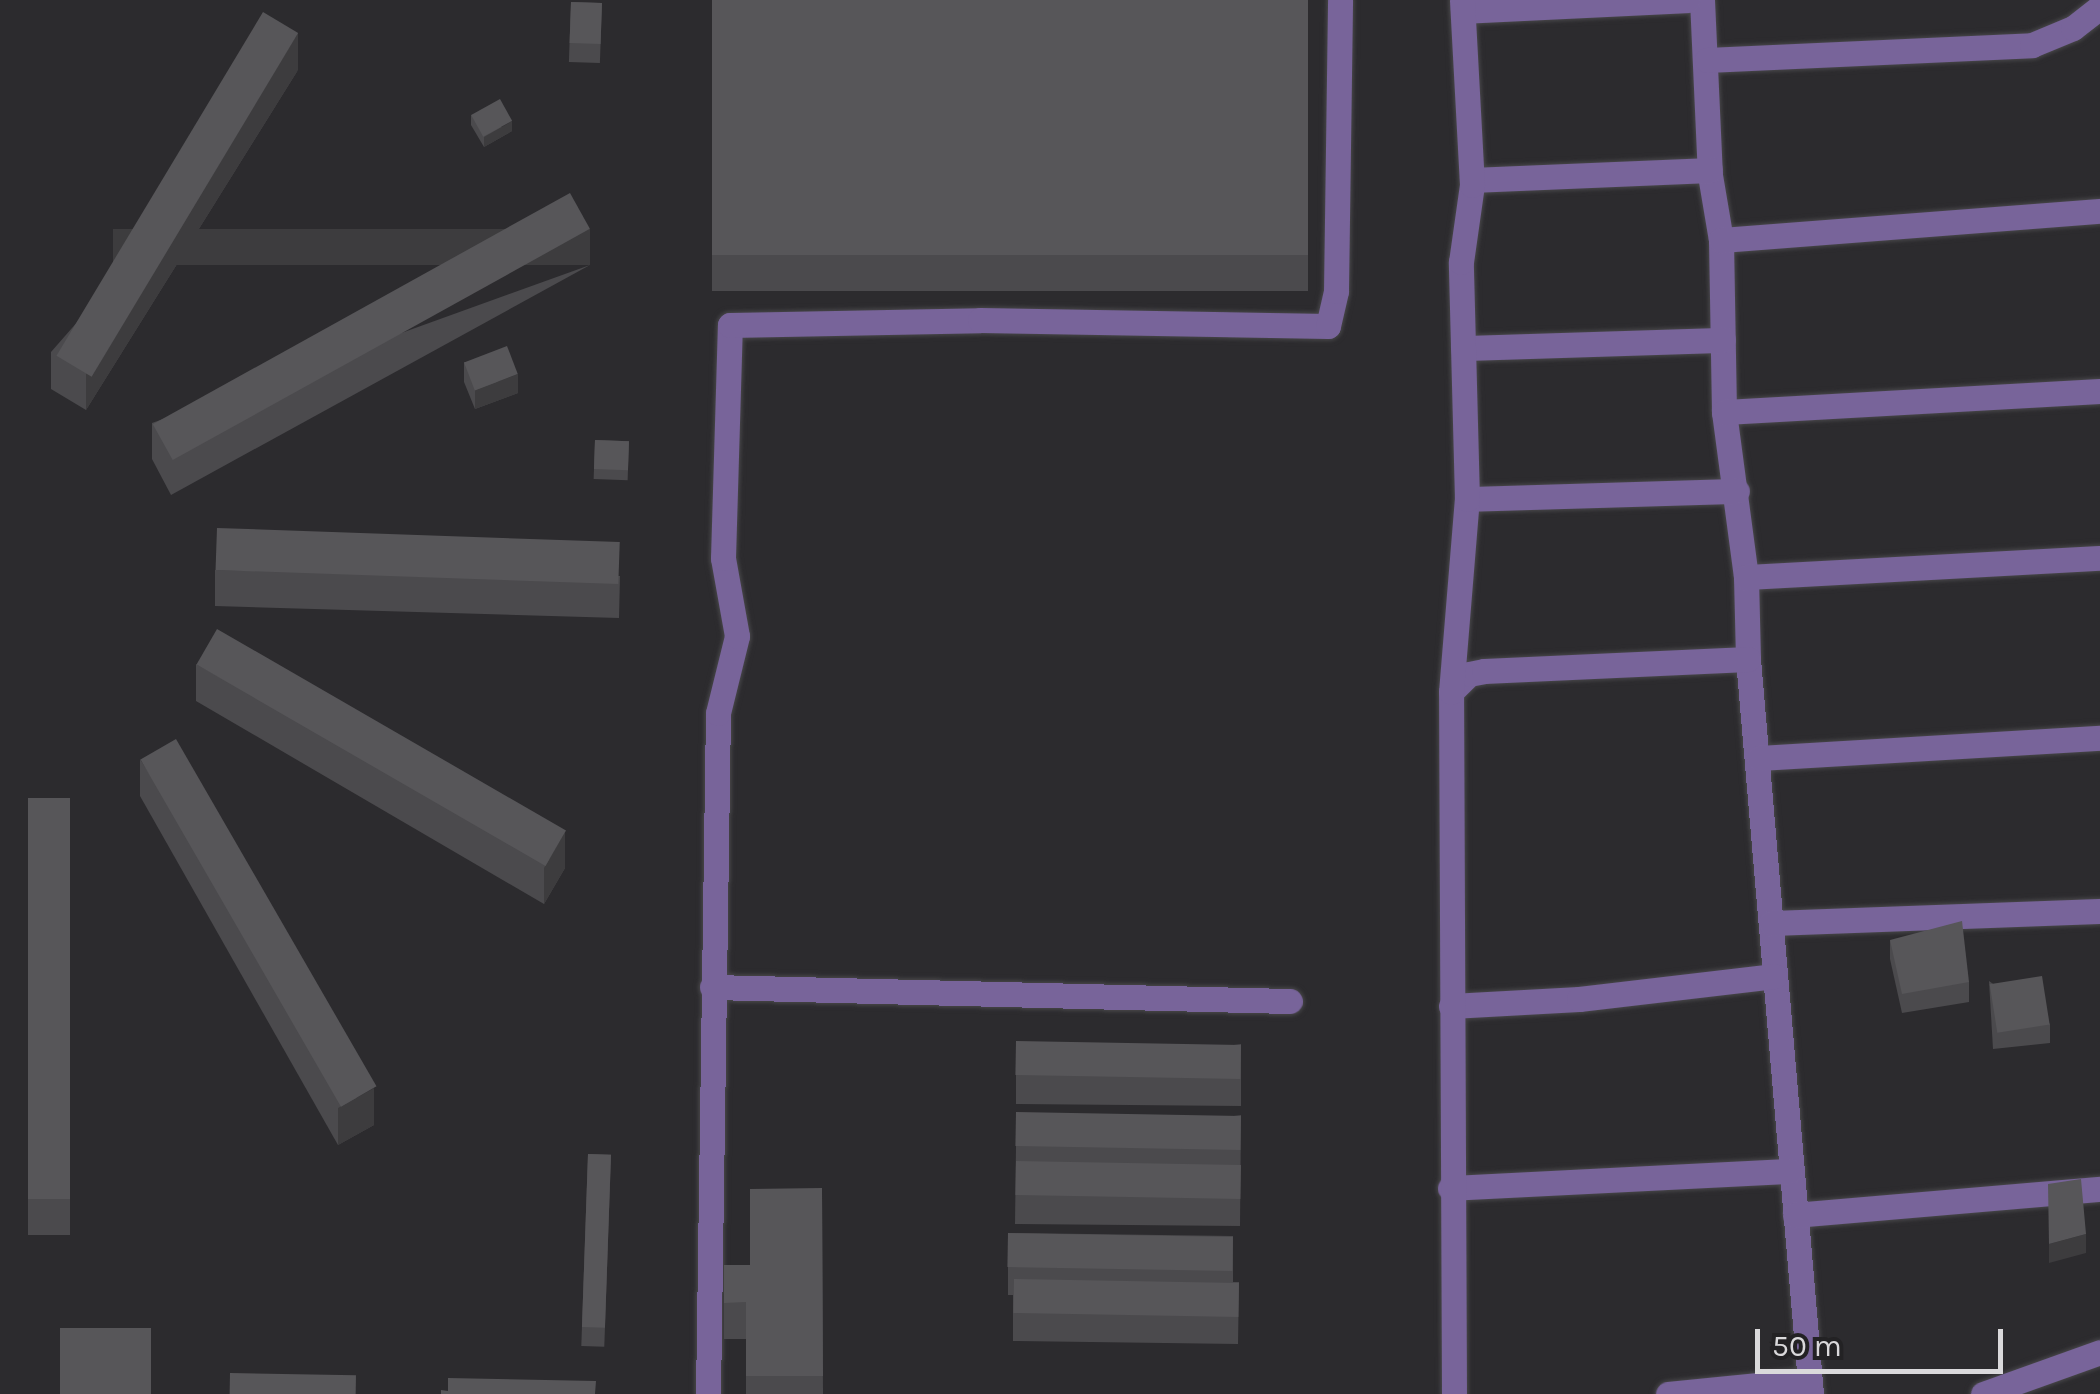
<!DOCTYPE html>
<html>
<head>
<meta charset="utf-8">
<style>
  body { margin:0 }
  #map { position:relative; width:2100px; height:1394px; overflow:hidden; background:#2c2b2e; font-family:Karla,sans-serif }
  div>[style] { position:absolute }
  [style*='--x'] { left:calc(var(--x)*1px); top:calc(var(--y)*1px); width:calc(var(--w)*1px); rotate:calc(var(--a)*1deg) }
  .roads { filter:drop-shadow(0 0 2px #48474a) drop-shadow(0 0 2px #48474a) }
  .minor>* { height:25px; margin:-12.5px; padding:0 12.5px; transform-origin:12.5px; border-radius:12.5px; background:#78649a }
  .wall>* { inset:0; background:#4b4a4d; transform-origin:0 0 }
  .shaded-wall>* { inset:0; background:#3d3c3e; transform-origin:0 0 }
  .building>* { inset:0; background:#575659; transform-origin:0 0 }
  span { translate:-50% -50%; white-space:nowrap; text-align:center; line-height:1.15; -webkit-text-stroke:8px #232224; paint-order:stroke }
  .scale { position:absolute; left:1755px; top:1329px; width:248px; height:45px; box-sizing:border-box; border:5px solid #dad9db; border-top:0; padding-left:12px; font-size:30px; line-height:35px; white-space:nowrap; color:#dad9db; -webkit-text-stroke:8px #232224; paint-order:stroke }
</style>
</head>
<body>
<div id="map">
  <div class="roads">
    <div class="minor">
      <i style="--x:1702;--y:0;--w:175;--a:87.4"></i>
      <i style="--x:1710;--y:175;--w:66;--a:80.4"></i>
      <i style="--x:1721;--y:240;--w:172;--a:89"></i>
      <i style="--x:1724;--y:412;--w:166;--a:82.4"></i>
      <i style="--x:1746;--y:577;--w:82;--a:88.6"></i>
      <i style="--x:1748;--y:659;--w:738;--a:85.1"></i>
      <i style="--x:1463;--y:11;--w:225;--a:-2.8"></i>
      <i style="--x:1707;--y:60;--w:325;--a:-2.6"></i>
      <i style="--x:2032;--y:45;--w:44;--a:-22.5"></i>
      <i style="--x:2073;--y:28;--w:34;--a:-38"></i>
      <i style="--x:1472;--y:180;--w:238;--a:-2.4"></i>
      <i style="--x:1721;--y:240;--w:380;--a:-4.4"></i>
      <i style="--x:1463;--y:348;--w:260;--a:-1.8"></i>
      <i style="--x:1724;--y:412;--w:377;--a:-3.2"></i>
      <i style="--x:1467;--y:499;--w:270;--a:-1.7"></i>
      <i style="--x:1746;--y:577;--w:355;--a:-3.1"></i>
      <i style="--x:1451;--y:692;--w:25;--a:-45"></i>
      <i style="--x:1469;--y:674;--w:15;--a:-11"></i>
      <i style="--x:1484;--y:671;--w:264;--a:-2.6"></i>
      <i style="--x:1759;--y:758;--w:342;--a:-3.4"></i>
      <i style="--x:1771;--y:923;--w:329;--a:-2.1"></i>
      <i style="--x:712;--y:987;--w:578;--a:1.39"></i>
      <i style="--x:1451;--y:1006;--w:128;--a:-3.1"></i>
      <i style="--x:1579;--y:999;--w:197;--a:-6.7"></i>
      <i style="--x:1450;--y:1188;--w:340;--a:-2.9"></i>
      <i style="--x:1795;--y:1215;--w:306;--a:-4.9"></i>
      <i style="--x:708;--y:1394;--w:681;--a:-89.16"></i>
      <i style="--x:718;--y:713;--w:79;--a:-76.1"></i>
      <i style="--x:737;--y:636;--w:79;--a:-100.2"></i>
      <i style="--x:723;--y:558;--w:233;--a:-88.3"></i>
      <i style="--x:730;--y:325;--w:250;--a:-1.1"></i>
      <i style="--x:980;--y:320;--w:348;--a:1"></i>
      <i style="--x:1328;--y:326;--w:36;--a:-77"></i>
      <i style="--x:1336;--y:291;--w:291;--a:-89.2"></i>
      <i style="--x:1454;--y:1394;--w:702;--a:-90.24"></i>
      <i style="--x:1451;--y:692;--w:194;--a:-85.3"></i>
      <i style="--x:1467;--y:499;--w:237;--a:-91.5"></i>
      <i style="--x:1461;--y:262;--w:78;--a:-81.9"></i>
      <i style="--x:1472;--y:185;--w:185;--a:-93.1"></i>
      <i style="--x:1668;--y:1394;--w:141;--a:-5.7"></i>
      <i style="--x:1983;--y:1394;--w:124;--a:-19.7"></i>
    </div>
  </div>
  <div class="wall">
    <i style="left:712px;top:0;width:596px;height:291px"></i>
    <i style="left:571px;top:2px;width:31px;height:60px;rotate:2deg"></i>
    <i style="clip-path:polygon(298px 70px,86px 410px,51px 389px,51px 352px)"></i>
    <i style="clip-path:polygon(471px 115px,512px 131px,484px 147px,471px 125px)"></i>
    <i style="clip-path:polygon(590px 265px,171px 495px,152px 459px,152px 423px)"></i>
    <i style="clip-path:polygon(464px 362px,518px 393px,475px 409px,464px 382px)"></i>
    <i style="left:595px;top:440px;width:34px;height:39px;rotate:2deg"></i>
    <i style="clip-path:polygon(215px 570px,620px 576px,619px 618px,215px 606px)"></i>
    <i style="clip-path:polygon(196px 664px,565px 868px,544px 904px,196px 701px)"></i>
    <i style="clip-path:polygon(140px 759px,374px 1125px,338px 1145px,140px 796px)"></i>
    <i style="left:28px;top:798px;width:42px;height:437px"></i>
    <i style="clip-path:polygon(1890px 940px,1969px 982px,1969px 1002px,1902px 1013px,1890px 959px)"></i>
    <i style="clip-path:polygon(1989px 981px,2050px 1024px,2050px 1043px,1993px 1049px)"></i>
    <i style="clip-path:polygon(1241px 1044px,1241px 1106px,1016px 1104px,1016px 1075px)"></i>
    <i style="clip-path:polygon(1241px 1115px,1240px 1226px,1015px 1224px,1016px 1146px)"></i>
    <i style="left:588px;top:1154px;width:23px;height:192px;rotate:2deg"></i>
    <i style="clip-path:polygon(822px 1188px,823px 1394px,746px 1394px,746px 1339px,724px 1339px,724px 1265px,750px 1265px)"></i>
    <i style="clip-path:polygon(1008px 1233px,1233px 1236px,1233px 1282px,1239px 1282px,1238px 1344px,1013px 1341px,1013px 1295px,1008px 1295px)"></i>
  </div>
  <div class="shaded-wall">
    <i style="clip-path:polygon(298px 33px,298px 70px,86px 410px,86px 374px)"></i>
    <i style="clip-path:polygon(512px 121px,512px 131px,484px 147px,484px 137px)"></i>
    <i style="left:590px;top:229px;width:36px;height:477px;rotate:90deg"></i>
    <i style="clip-path:polygon(518px 374px,518px 393px,475px 409px,475px 390px)"></i>
    <i style="clip-path:polygon(565px 832px,565px 868px,544px 904px,544px 868px)"></i>
    <i style="clip-path:polygon(374px 1088px,374px 1125px,338px 1145px,338px 1108px)"></i>
    <i style="clip-path:polygon(2086px 1234px,2086px 1253px,2049px 1263px,2049px 1244px)"></i>
  </div>
  <div class="building">
    <i style="left:712px;top:0;width:596px;height:255px"></i>
    <i style="left:571px;top:2px;width:31px;height:41px;rotate:2deg"></i>
    <i style="left:263px;top:12px;width:41px;height:401px;rotate:31deg"></i>
    <i style="left:500px;top:99px;width:25px;height:33px;rotate:61deg"></i>
    <i style="left:570px;top:193px;width:41px;height:477px;rotate:61deg"></i>
    <i style="left:507px;top:346px;width:30px;height:46px;rotate:69deg"></i>
    <i style="left:595px;top:440px;width:34px;height:29px;rotate:2deg"></i>
    <i style="left:217px;top:528px;width:403px;height:42px;rotate:2deg"></i>
    <i style="left:217px;top:629px;width:403px;height:41px;rotate:30deg"></i>
    <i style="left:176px;top:739px;width:401px;height:41px;rotate:60deg"></i>
    <i style="left:28px;top:798px;width:42px;height:401px"></i>
    <i style="clip-path:polygon(1962px 921px,1969px 982px,1902px 994px,1890px 940px)"></i>
    <i style="left:2042px;top:976px;width:49px;height:53px;rotate:81deg"></i>
    <i style="left:1016px;top:1041px;width:225px;height:34px;rotate:1deg"></i>
    <i style="left:1016px;top:1112px;width:225px;height:34px;rotate:1deg"></i>
    <i style="left:588px;top:1154px;width:23px;height:173px;rotate:2deg"></i>
    <i style="left:1016px;top:1161px;width:225px;height:34px;rotate:1deg"></i>
    <i style="clip-path:polygon(2081px 1179px,2086px 1234px,2049px 1244px,2048px 1184px)"></i>
    <i style="clip-path:polygon(822px 1188px,823px 1376px,746px 1376px,746px 1302px,724px 1303px,724px 1265px,750px 1265px,750px 1189px)"></i>
    <i style="left:1008px;top:1233px;width:225px;height:34px;rotate:1deg"></i>
    <i style="left:1014px;top:1279px;width:225px;height:34px;rotate:1deg"></i>
    <i style="left:60px;top:1328px;width:91px;height:66px"></i>
    <i style="left:230px;top:1373px;width:126px;height:21px;rotate:1deg"></i>
    <i style="clip-path:polygon(448px 1378px,596px 1381px,595px 1394px,441px 1394px,441px 1390px,448px 1391px)"></i>
  </div>
  <div class="scale">50 m</div>
</div>
</body>
</html>
